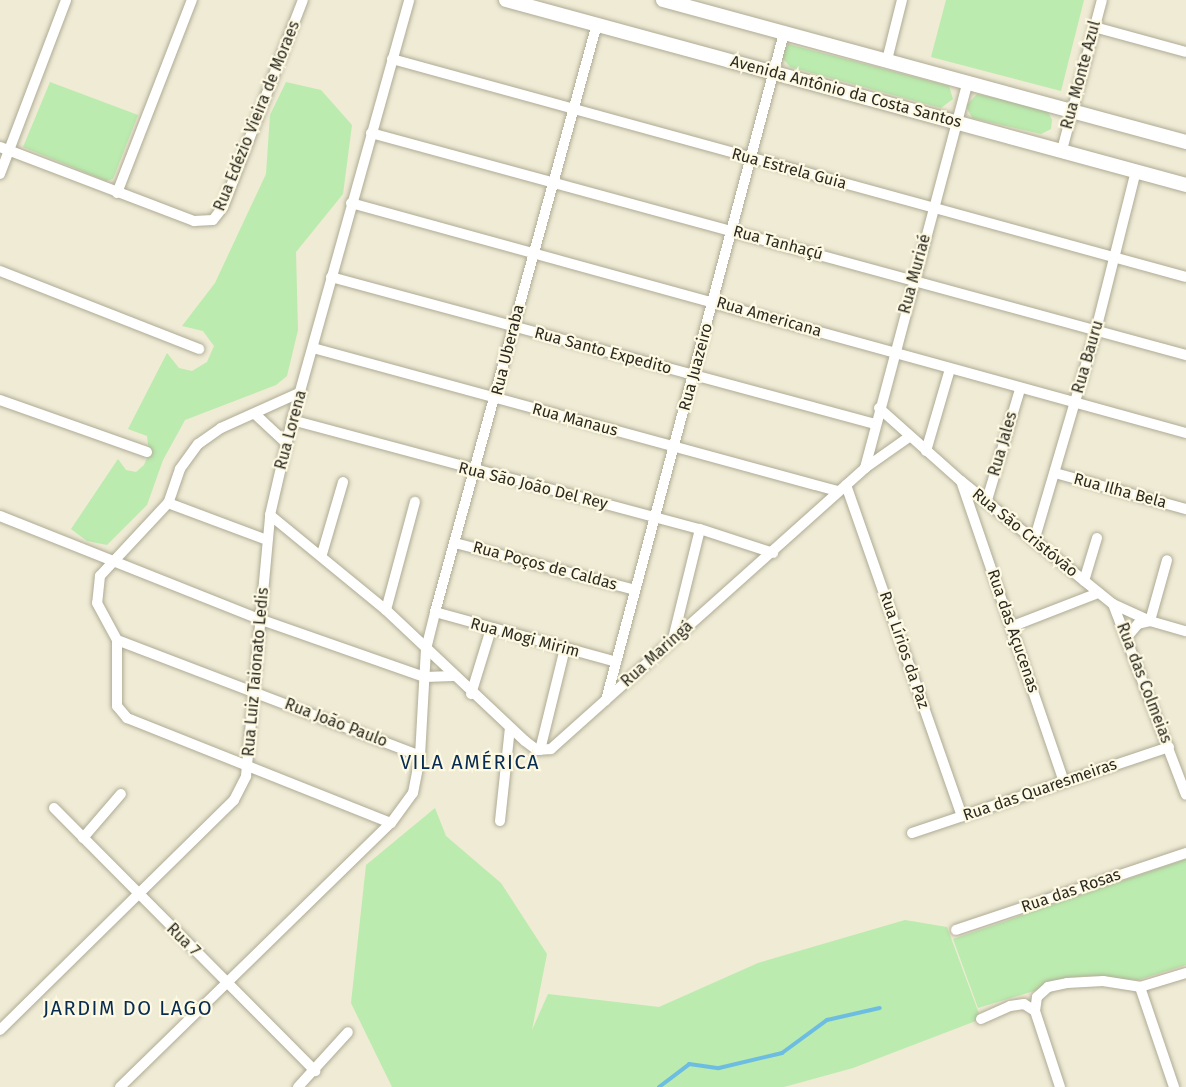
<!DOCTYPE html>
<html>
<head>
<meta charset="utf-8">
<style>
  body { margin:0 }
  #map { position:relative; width:1186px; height:1087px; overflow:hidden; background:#efebd5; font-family:"Fira Sans",sans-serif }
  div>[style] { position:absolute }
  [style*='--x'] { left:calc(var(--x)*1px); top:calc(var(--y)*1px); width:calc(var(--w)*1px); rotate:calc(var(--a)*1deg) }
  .green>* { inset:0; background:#bbebae }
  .stream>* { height:4px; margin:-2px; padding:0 2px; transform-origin:2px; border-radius:2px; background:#6dbde3 }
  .roads { filter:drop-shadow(0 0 2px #afab95) drop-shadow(0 0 2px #afab95) }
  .minor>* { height:10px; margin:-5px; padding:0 5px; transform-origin:5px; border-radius:5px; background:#fff }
  .tertiary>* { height:14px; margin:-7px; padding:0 7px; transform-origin:7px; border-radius:7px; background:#fff }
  span { translate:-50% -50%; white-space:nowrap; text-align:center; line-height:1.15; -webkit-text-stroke:4.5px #fdf9e2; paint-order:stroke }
  .street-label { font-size:16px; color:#2b2921 }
  .quarter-label { font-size:20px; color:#072b51; letter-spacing:1.5px }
</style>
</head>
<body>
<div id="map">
  <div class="green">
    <i style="clip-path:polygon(946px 0,1084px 0,1061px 91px,931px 57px)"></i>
    <i style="clip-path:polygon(788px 44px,949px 86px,953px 99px,941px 108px,790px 67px,781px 56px)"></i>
    <i style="clip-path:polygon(50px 82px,138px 115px,113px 179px,106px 181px,23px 147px)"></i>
    <i style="clip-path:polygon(286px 82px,321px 90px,352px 125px,343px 194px,296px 252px,298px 330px,287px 376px,276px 385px,185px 420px,163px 460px,147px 505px,107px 545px,87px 541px,71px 529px,118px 459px,126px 470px,136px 472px,144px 465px,149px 453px,147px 436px,128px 429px,167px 353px,179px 368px,192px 371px,207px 362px,214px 346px,203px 331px,182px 326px,215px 283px,266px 174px,270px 115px)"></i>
    <i style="clip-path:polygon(977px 94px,1047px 110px,1052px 120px,1051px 129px,1041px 134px,972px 118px,966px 106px)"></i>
    <i style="clip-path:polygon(435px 808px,446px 836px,501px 883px,547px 954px,532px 1030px,548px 994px,659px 1007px,758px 963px,905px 920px,947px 927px,981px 1019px,853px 1068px,784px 1087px,392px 1087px,351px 1003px,366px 865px)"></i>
    <i style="clip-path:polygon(1186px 859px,1186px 965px,1138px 980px,1083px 976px,978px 1008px,953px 939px)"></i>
  </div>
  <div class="stream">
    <i style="--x:659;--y:1087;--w:38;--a:-37"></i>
    <i style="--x:689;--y:1064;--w:30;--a:8"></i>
    <i style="--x:719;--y:1068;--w:65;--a:-13.4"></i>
    <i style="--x:782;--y:1053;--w:56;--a:-36.3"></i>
    <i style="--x:827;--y:1020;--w:54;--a:-12.8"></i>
  </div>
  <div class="roads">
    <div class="minor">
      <i style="--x:1094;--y:27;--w:95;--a:15.2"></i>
      <i style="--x:392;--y:59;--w:823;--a:15.35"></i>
      <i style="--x:887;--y:60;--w:62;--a:-76"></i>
      <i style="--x:371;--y:133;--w:845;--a:15.24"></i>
      <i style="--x:0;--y:147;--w:208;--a:20.9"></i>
      <i style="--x:194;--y:221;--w:19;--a:-3"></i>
      <i style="--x:213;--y:220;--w:16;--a:-52"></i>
      <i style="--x:223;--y:207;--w:222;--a:-68.9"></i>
      <i style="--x:1062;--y:150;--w:155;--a:-75.1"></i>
      <i style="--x:0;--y:174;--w:186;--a:-69.2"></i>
      <i style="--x:117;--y:193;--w:207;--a:-68.8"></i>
      <i style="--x:351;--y:203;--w:866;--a:15.4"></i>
      <i style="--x:0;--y:271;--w:214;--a:21.4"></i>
      <i style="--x:331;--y:277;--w:564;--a:15.12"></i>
      <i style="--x:313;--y:348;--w:543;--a:15.26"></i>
      <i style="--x:301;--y:392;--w:88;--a:155.8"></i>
      <i style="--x:221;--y:428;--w:28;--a:145"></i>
      <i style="--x:198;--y:444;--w:31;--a:126"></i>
      <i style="--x:180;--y:469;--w:36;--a:109"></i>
      <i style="--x:168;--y:503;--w:100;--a:133"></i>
      <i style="--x:100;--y:576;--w:27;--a:96"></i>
      <i style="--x:97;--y:603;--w:42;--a:61.6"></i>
      <i style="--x:117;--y:640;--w:66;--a:90"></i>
      <i style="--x:117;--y:706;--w:16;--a:50"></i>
      <i style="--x:127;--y:718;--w:284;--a:21.7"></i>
      <i style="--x:0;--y:400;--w:156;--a:19.5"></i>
      <i style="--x:879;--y:408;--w:110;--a:41.7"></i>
      <i style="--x:961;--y:481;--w:196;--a:39"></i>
      <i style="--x:1113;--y:604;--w:41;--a:24.7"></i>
      <i style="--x:1150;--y:621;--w:37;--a:16"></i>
      <i style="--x:255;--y:414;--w:42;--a:43.1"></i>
      <i style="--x:292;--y:420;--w:422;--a:15"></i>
      <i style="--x:700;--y:529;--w:77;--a:18.2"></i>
      <i style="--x:926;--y:451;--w:85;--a:-73.7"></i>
      <i style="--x:865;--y:468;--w:54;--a:-35.2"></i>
      <i style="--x:1055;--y:473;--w:136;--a:15.4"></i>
      <i style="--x:961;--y:481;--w:317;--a:71.1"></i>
      <i style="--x:846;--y:485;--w:351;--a:70.7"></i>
      <i style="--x:987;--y:500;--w:116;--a:-73.4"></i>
      <i style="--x:168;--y:503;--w:106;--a:20.5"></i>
      <i style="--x:270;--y:515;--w:150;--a:39.3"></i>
      <i style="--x:386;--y:610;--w:191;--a:43.3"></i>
      <i style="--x:525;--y:741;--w:15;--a:37"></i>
      <i style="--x:537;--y:750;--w:14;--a:-4"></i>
      <i style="--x:551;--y:749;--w:421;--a:-41.8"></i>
      <i style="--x:865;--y:468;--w:400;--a:-75.1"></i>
      <i style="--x:0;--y:516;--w:279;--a:21.7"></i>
      <i style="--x:259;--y:619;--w:176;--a:19.3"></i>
      <i style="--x:425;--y:677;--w:28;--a:-2"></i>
      <i style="--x:1034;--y:541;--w:220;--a:-73.6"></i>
      <i style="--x:1096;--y:330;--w:164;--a:-75.9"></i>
      <i style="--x:455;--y:543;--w:186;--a:14.6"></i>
      <i style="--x:322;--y:554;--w:75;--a:-73.7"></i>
      <i style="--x:1084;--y:581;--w:45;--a:-73.2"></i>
      <i style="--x:1113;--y:604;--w:204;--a:69.1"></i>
      <i style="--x:386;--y:610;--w:112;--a:-75"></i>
      <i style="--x:435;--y:612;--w:188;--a:15.4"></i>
      <i style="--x:1150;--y:621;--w:63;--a:-74.4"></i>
      <i style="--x:1013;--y:626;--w:91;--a:-21.2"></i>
      <i style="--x:1127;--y:637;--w:17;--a:-50"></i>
      <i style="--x:1138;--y:624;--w:12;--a:-14"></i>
      <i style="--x:673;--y:639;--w:113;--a:-76.2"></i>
      <i style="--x:117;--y:640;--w:324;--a:20.9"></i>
      <i style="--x:471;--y:694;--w:68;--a:-72.9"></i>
      <i style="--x:606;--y:700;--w:690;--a:-75.06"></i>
      <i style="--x:540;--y:750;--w:105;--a:-76.2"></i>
      <i style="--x:54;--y:808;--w:371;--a:45.2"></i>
      <i style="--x:500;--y:821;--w:94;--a:-83.9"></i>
      <i style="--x:912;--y:833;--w:271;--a:-18.5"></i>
      <i style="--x:83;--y:838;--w:58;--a:-49.2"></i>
      <i style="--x:956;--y:930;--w:243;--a:-18.5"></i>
      <i style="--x:1140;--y:987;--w:106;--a:71.2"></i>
      <i style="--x:981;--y:1019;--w:32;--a:-24"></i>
      <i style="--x:1010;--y:1006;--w:14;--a:-8"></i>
      <i style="--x:1024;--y:1004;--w:13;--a:32"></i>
      <i style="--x:0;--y:1030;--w:328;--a:-44.5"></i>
      <i style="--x:234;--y:800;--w:27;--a:-63"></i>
      <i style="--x:246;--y:776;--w:262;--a:-84.7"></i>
      <i style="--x:270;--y:515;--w:98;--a:-77"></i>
      <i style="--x:292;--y:420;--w:436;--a:-74.4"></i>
      <i style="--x:120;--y:1087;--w:378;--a:-44.3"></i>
      <i style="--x:391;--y:823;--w:37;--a:-54"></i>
      <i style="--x:413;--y:793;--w:38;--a:-79"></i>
      <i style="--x:420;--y:756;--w:107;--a:-86.8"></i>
      <i style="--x:426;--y:649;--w:38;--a:-76"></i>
      <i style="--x:435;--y:612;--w:610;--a:-74.6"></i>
      <i style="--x:298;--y:1087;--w:74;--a:-47.7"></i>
      <i style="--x:1060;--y:1087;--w:80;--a:-108.2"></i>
      <i style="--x:1035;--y:1011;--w:14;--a:-82"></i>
      <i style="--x:1037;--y:997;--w:15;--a:-42"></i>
      <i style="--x:1048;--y:987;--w:19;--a:-12"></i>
      <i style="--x:1067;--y:983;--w:36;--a:-3"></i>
      <i style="--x:1103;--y:981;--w:37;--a:9"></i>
      <i style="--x:1140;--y:987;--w:48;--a:-16.9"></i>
    </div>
    <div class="tertiary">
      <i style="--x:506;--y:0;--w:705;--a:15.22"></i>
      <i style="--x:663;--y:0;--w:542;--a:15.19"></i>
    </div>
  </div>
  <div class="street-label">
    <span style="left:1081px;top:75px;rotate:-75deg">Rua Monte Azul</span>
    <span style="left:846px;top:92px;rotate:15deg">Avenida Antônio da Costa Santos</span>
    <span style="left:257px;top:116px;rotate:-68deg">Rua Edézio Vieira de Moraes</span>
    <span style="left:789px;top:169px;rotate:15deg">Rua Estrela Guia</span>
    <span style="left:778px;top:243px;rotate:15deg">Rua Tanhaçú</span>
    <span style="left:915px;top:274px;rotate:-75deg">Rua Muriaé</span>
    <span style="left:769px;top:317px;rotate:16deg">Rua Americana</span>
    <span style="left:508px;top:350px;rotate:-76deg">Rua Uberaba</span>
    <span style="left:603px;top:351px;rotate:15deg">Rua Santo Expedito</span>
    <span style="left:1088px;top:357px;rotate:-74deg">Rua Bauru</span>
    <span style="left:696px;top:367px;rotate:-75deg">Rua Juazeiro</span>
    <span style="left:575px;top:420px;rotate:15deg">Rua Manaus</span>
    <span style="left:291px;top:430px;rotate:-75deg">Rua Lorena</span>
    <span style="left:1003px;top:444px;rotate:-74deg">Rua Jales</span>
    <span style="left:533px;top:486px;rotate:14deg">Rua São João Del Rey</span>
    <span style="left:1120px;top:491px;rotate:15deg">Rua Ilha Bela</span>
    <span style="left:1025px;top:533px;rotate:39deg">Rua São Cristóvão</span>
    <span style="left:545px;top:566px;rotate:15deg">Rua Poços de Caldas</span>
    <span style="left:1013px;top:631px;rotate:71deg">Rua das Açucenas</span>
    <span style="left:525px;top:638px;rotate:15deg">Rua Mogi Mirim</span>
    <span style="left:904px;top:650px;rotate:71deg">Rua Lírios da Paz</span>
    <span style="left:657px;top:654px;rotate:-42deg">Rua Maringá</span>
    <span style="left:256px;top:672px;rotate:-85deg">Rua Luiz Taionato Ledis</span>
    <span style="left:1144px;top:683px;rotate:69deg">Rua das Colmeias</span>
    <span style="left:336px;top:723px;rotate:21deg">Rua João Paulo</span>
    <span style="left:1040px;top:790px;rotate:-19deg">Rua das Quaresmeiras</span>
    <span style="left:1071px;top:891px;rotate:-19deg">Rua das Rosas</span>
    <span style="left:183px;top:940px;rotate:45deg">Rua 7</span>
  </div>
  <div class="quarter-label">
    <span style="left:470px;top:762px">VILA AMÉRICA</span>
    <span style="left:128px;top:1008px">JARDIM DO LAGO</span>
  </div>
</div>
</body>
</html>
